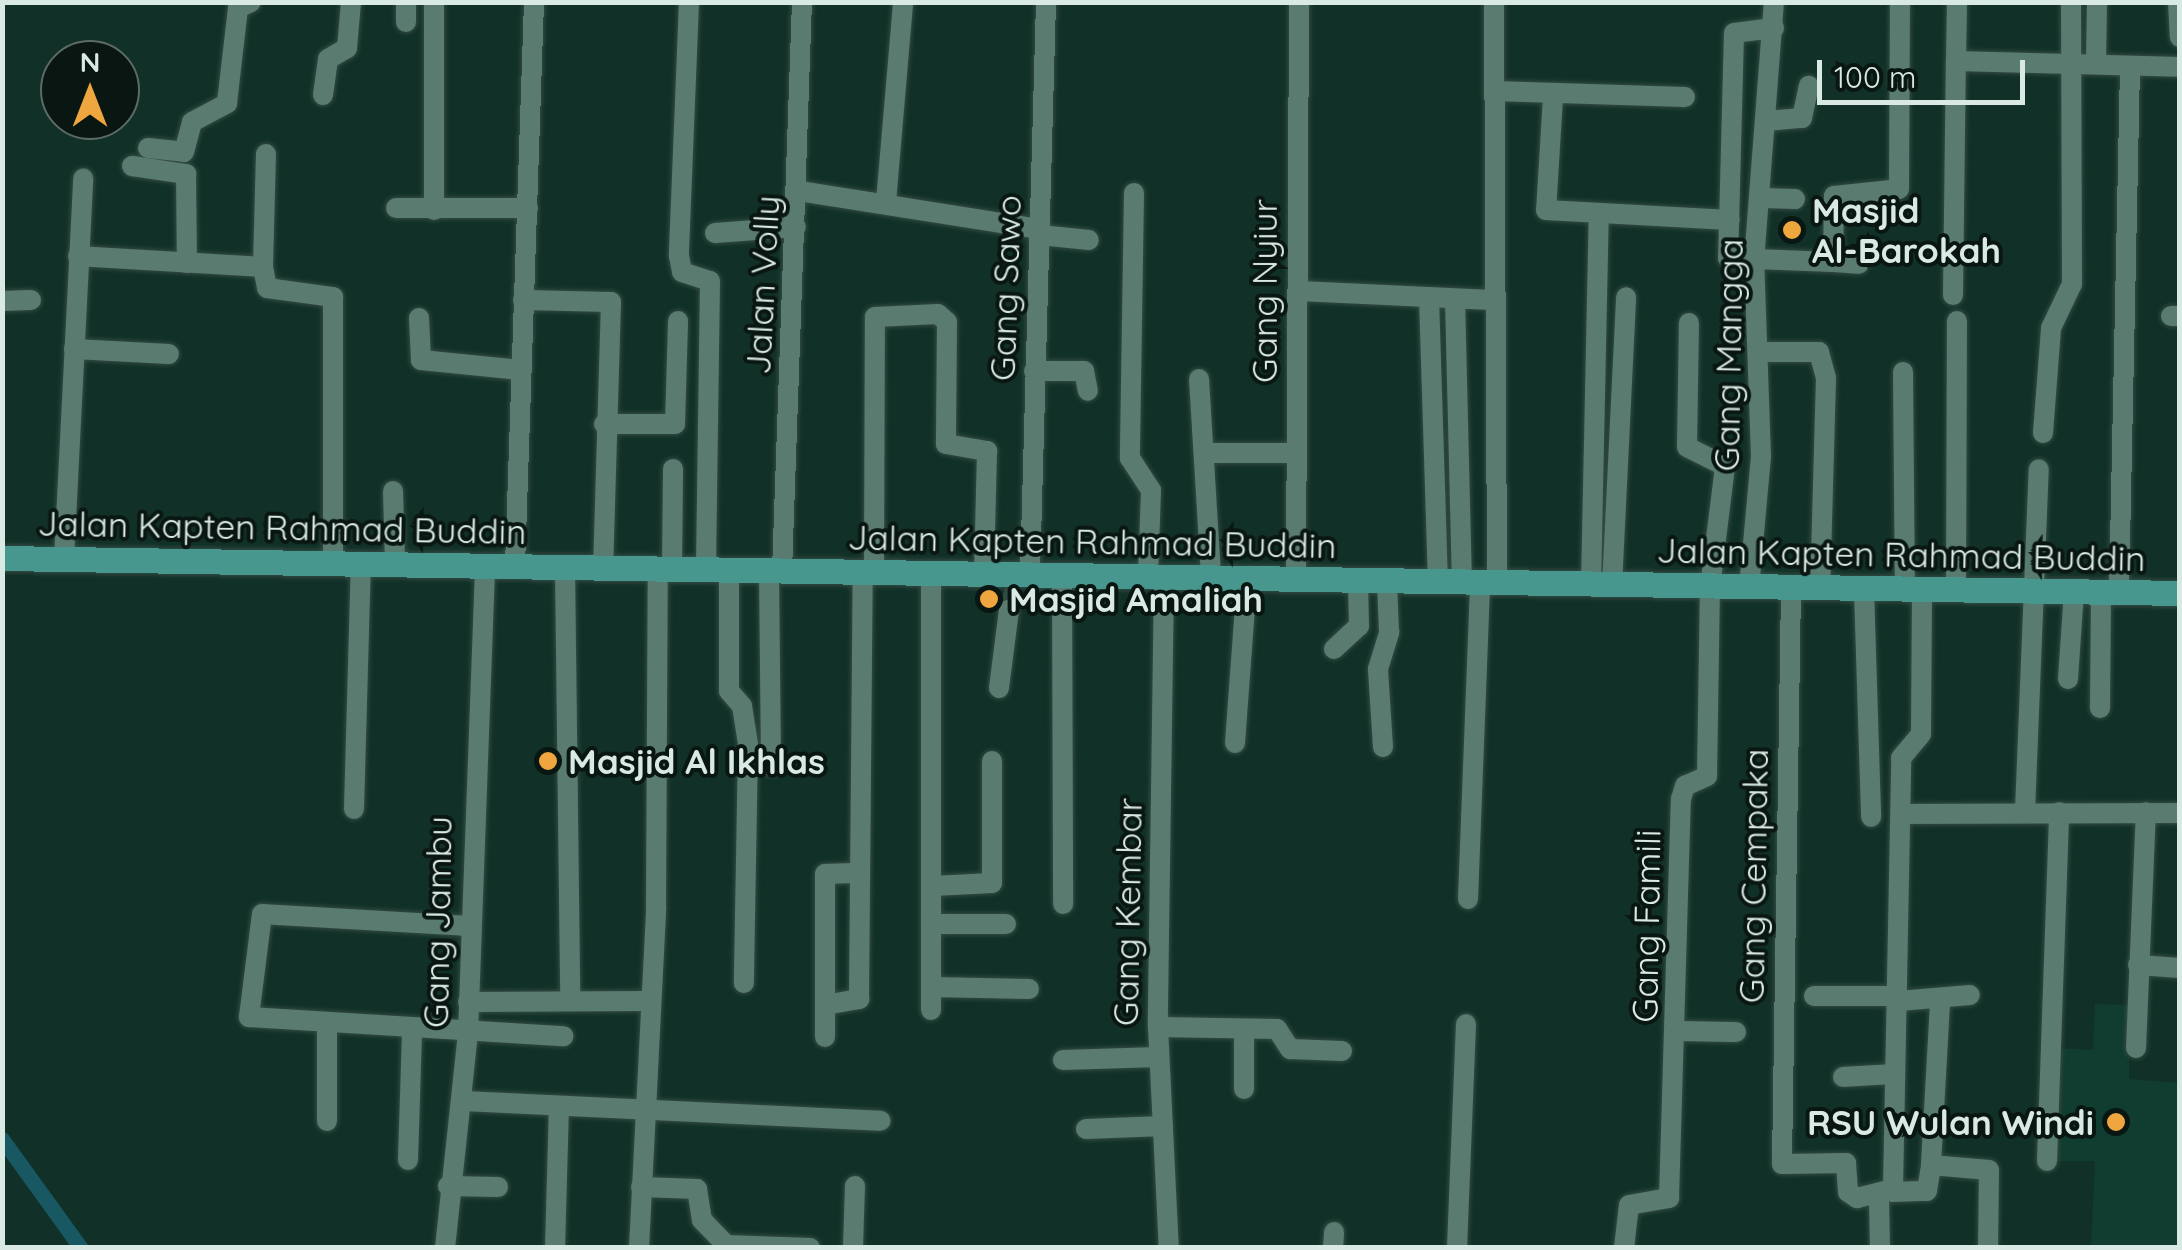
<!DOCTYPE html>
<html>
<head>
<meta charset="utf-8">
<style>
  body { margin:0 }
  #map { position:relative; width:2182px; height:1250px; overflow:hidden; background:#113128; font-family:Quicksand,sans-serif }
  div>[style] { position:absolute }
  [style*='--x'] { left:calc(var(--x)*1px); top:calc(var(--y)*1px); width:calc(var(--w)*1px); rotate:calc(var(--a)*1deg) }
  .built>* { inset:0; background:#113c30 }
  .canal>* { height:15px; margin:-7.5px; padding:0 7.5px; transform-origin:7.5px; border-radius:7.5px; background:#185862 }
  .minor-tunnel>* { height:20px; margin-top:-10px; transform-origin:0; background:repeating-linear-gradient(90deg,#2f4d44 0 20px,transparent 0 30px) }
  .roads { filter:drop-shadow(0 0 2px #344b43) drop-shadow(0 0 2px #344b43) }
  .minor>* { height:20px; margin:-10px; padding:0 10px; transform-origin:10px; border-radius:10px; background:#5a7c70 }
  .major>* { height:25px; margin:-12.5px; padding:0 12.5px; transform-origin:12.5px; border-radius:12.5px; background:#47978f }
  .dots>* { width:28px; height:28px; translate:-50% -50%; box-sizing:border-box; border:5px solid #091612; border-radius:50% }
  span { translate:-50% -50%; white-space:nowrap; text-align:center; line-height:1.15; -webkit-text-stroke:8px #091612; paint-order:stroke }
  .poi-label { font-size:35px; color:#d8eae3; font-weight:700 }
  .left { translate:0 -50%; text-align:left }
  .right { translate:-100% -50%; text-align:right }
  .street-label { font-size:35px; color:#d8eae3 }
  .frame { position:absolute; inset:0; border:5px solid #d8eae3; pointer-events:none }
  .north { position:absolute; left:40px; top:40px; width:100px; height:100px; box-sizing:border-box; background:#091612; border:2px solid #5c6b66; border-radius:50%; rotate:0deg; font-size:28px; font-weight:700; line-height:40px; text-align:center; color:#d8eae3 }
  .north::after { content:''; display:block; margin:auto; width:35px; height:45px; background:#f0a63e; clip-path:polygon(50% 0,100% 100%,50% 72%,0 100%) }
  .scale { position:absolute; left:1817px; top:60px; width:208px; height:45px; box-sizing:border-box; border:5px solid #d8eae3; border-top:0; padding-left:12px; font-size:30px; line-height:35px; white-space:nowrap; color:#d8eae3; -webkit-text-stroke:8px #091612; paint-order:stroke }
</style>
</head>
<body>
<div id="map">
  <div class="built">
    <i style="clip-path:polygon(2095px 1004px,2130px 1005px,2129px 1079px,2179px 1083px,2179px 1247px,2091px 1247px,2095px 1161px,2052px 1161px,2053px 1048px,2093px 1050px)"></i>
  </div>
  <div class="canal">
    <i style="--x:2;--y:1139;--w:135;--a:54.1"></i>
  </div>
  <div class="minor-tunnel">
    <i style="--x:1009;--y:610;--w:22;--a:-74"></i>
  </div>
  <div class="roads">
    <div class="minor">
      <i style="--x:406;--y:2;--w:20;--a:90"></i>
      <i style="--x:689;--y:2;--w:254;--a:92.3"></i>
      <i style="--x:679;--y:256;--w:16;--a:79"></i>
      <i style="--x:682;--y:272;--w:29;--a:18"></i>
      <i style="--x:710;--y:281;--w:289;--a:90.8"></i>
      <i style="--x:1494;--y:2;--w:581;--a:89.7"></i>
      <i style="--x:1957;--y:2;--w:59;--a:91"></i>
      <i style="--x:1956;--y:61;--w:224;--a:1.5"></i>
      <i style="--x:2178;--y:2;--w:35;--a:87"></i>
      <i style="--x:1774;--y:28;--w:40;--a:172.9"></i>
      <i style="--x:1734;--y:33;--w:225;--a:91.5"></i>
      <i style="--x:1728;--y:258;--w:105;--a:2.2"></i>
      <i style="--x:1833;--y:262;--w:66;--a:-89.1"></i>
      <i style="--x:1834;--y:196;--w:65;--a:-6.1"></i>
      <i style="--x:1899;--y:189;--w:187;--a:-89.7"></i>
      <i style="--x:2096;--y:63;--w:61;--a:-89.1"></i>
      <i style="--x:1494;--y:91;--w:191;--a:1.8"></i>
      <i style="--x:323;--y:95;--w:36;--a:-82"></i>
      <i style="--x:328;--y:59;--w:22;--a:-30"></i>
      <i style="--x:347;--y:48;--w:46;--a:-85"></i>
      <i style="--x:1553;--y:97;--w:113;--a:93.5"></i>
      <i style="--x:1546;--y:210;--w:184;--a:3.1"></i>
      <i style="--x:1766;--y:121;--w:36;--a:-5"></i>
      <i style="--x:1802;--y:118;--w:33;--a:-78"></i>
      <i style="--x:148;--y:148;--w:36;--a:6"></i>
      <i style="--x:184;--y:152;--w:31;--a:-75"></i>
      <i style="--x:192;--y:122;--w:40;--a:-28"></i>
      <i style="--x:227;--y:103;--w:96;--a:-83.4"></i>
      <i style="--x:238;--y:8;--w:14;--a:-25"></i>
      <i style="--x:132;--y:166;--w:55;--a:8.4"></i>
      <i style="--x:186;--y:174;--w:89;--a:89.4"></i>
      <i style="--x:799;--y:191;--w:244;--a:9"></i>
      <i style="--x:1134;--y:193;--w:265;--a:90.9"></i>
      <i style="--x:1130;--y:458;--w:38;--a:57"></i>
      <i style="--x:1151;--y:490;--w:87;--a:92"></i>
      <i style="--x:1763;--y:198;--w:32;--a:2"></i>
      <i style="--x:886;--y:202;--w:201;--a:-85.1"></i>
      <i style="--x:396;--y:208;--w:132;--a:0"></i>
      <i style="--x:434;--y:210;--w:208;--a:-90"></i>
      <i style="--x:715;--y:233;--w:81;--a:-4.2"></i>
      <i style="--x:1040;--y:235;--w:49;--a:5.8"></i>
      <i style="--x:78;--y:256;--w:185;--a:3.4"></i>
      <i style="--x:263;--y:267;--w:113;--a:-88.5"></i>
      <i style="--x:1833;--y:262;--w:26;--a:4"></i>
      <i style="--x:263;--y:267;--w:21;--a:79"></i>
      <i style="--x:267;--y:288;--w:67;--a:7.8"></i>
      <i style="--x:333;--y:297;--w:266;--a:90"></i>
      <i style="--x:1299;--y:291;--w:194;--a:2.7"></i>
      <i style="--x:1953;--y:295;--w:234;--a:-89.3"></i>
      <i style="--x:1429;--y:297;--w:286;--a:88.2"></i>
      <i style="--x:1455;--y:299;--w:284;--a:88.6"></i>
      <i style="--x:523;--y:300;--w:88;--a:1.3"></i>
      <i style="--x:611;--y:302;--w:266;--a:91.7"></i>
      <i style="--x:2;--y:301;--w:29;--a:-2"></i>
      <i style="--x:2171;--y:316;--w:9;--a:0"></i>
      <i style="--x:419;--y:318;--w:42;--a:87.3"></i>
      <i style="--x:421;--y:360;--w:100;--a:5.7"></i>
      <i style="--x:74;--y:349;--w:95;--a:3"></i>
      <i style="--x:1759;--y:352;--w:60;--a:0"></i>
      <i style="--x:1819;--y:352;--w:27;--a:75"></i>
      <i style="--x:1826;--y:378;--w:211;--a:91.6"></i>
      <i style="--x:1034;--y:371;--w:50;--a:0"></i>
      <i style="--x:1084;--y:371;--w:20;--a:79"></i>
      <i style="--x:1903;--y:372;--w:219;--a:89.5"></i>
      <i style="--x:1199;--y:379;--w:199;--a:86.5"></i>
      <i style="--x:604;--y:424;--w:71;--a:0"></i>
      <i style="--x:675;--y:424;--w:103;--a:-88.3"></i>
      <i style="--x:2043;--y:433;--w:105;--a:-85.6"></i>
      <i style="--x:2051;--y:328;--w:49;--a:-64.5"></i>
      <i style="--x:2072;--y:284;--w:282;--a:-90.2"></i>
      <i style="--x:1208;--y:453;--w:88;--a:0"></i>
      <i style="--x:393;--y:491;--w:73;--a:88.4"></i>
      <i style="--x:64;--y:559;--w:381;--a:-87.1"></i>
      <i style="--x:515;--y:566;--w:564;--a:-88.07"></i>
      <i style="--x:565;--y:567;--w:434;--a:89.3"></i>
      <i style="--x:672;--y:569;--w:100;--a:-89.4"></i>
      <i style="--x:729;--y:570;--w:121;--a:90"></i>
      <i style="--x:729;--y:691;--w:20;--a:49"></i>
      <i style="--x:742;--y:706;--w:39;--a:81"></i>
      <i style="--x:748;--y:745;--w:238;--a:91"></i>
      <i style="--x:769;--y:571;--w:195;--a:89.4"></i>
      <i style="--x:782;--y:571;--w:569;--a:-87.99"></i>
      <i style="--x:874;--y:573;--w:256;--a:-89.8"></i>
      <i style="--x:875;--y:317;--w:63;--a:-2.7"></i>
      <i style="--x:938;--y:314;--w:12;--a:42"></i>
      <i style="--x:947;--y:322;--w:122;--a:90.5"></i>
      <i style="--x:946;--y:444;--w:42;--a:9.7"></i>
      <i style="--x:987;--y:451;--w:123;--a:91.4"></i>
      <i style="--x:931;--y:574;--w:436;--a:90"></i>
      <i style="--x:1030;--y:575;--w:573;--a:-88.4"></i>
      <i style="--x:1062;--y:576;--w:328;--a:89.8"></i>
      <i style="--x:1164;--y:578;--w:449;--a:90.8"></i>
      <i style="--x:1158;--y:1027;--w:221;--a:87.2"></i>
      <i style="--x:1296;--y:580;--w:578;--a:-89.7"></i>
      <i style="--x:1591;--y:585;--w:370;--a:-88.8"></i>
      <i style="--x:1612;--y:586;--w:289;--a:-87.2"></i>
      <i style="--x:1749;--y:588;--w:132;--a:-84.8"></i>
      <i style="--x:1761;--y:457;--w:196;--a:-92"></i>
      <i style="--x:1754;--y:261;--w:260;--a:-85.6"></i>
      <i style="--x:1791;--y:589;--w:575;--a:90.9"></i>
      <i style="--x:1782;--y:1164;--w:64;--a:-0.9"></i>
      <i style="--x:1846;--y:1163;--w:29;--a:86"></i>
      <i style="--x:1848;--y:1192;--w:11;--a:34"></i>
      <i style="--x:1857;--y:1198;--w:37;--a:-14"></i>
      <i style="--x:1893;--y:1189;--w:431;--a:-88.9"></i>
      <i style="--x:1901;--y:758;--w:31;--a:-50"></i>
      <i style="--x:1921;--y:734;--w:143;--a:-89.6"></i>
      <i style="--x:1864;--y:590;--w:227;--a:88.2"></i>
      <i style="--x:1956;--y:592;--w:271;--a:-89.8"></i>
      <i style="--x:2119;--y:592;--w:526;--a:-88.8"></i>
      <i style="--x:1334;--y:649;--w:34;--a:-43"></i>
      <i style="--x:1359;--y:626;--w:45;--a:-91.3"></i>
      <i style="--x:2068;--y:679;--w:87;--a:-86.1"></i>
      <i style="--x:999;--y:688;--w:79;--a:-82.7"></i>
      <i style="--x:2100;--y:708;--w:116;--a:-89.5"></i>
      <i style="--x:1235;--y:743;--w:164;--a:-85.8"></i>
      <i style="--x:1383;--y:747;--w:78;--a:-93.7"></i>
      <i style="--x:1378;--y:669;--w:39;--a:-73"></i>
      <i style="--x:1389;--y:632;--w:50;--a:-92.3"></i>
      <i style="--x:354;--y:809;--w:245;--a:-88.4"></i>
      <i style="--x:2025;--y:811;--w:342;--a:-87.7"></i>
      <i style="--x:1901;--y:814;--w:279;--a:-0.2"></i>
      <i style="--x:933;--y:886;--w:59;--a:-2.9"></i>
      <i style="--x:992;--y:883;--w:122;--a:-90"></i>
      <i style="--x:1468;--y:899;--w:316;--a:-87.8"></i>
      <i style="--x:933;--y:924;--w:73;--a:0"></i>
      <i style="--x:468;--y:926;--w:206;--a:-176.7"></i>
      <i style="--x:262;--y:914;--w:104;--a:97.2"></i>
      <i style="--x:249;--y:1017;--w:315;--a:3.5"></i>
      <i style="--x:2138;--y:965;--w:42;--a:4.1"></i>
      <i style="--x:932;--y:987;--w:97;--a:1.2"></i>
      <i style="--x:1814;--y:996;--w:85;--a:0"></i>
      <i style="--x:1899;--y:1001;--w:71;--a:-4.8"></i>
      <i style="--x:468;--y:1002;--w:177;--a:-0.3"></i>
      <i style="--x:1940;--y:1003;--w:162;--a:93.2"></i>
      <i style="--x:1931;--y:1165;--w:58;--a:4.9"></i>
      <i style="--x:1989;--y:1170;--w:78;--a:90.7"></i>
      <i style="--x:825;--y:1005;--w:35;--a:-10"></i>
      <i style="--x:859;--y:999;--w:427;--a:-89.5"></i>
      <i style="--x:1158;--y:1027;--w:119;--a:1"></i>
      <i style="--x:1277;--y:1029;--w:24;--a:57"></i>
      <i style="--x:1290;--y:1049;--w:52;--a:2.2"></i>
      <i style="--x:1244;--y:1031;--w:58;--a:90"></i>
      <i style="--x:1677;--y:1031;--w:59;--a:1"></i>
      <i style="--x:825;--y:1037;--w:163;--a:-90"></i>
      <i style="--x:825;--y:874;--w:35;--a:-2"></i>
      <i style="--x:2136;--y:1048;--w:236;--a:-87.6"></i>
      <i style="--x:1063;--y:1060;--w:95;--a:-1.8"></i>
      <i style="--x:1843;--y:1077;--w:51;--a:-3.4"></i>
      <i style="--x:463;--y:1101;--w:418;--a:2.7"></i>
      <i style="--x:327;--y:1121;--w:95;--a:-90"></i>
      <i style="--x:1086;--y:1129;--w:77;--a:-2.2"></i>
      <i style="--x:408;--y:1160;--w:130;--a:-88.2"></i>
      <i style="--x:2047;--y:1161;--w:349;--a:-88"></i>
      <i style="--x:448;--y:1186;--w:50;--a:1.1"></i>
      <i style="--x:641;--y:1187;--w:56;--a:2"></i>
      <i style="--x:697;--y:1189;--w:31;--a:81"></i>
      <i style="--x:702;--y:1220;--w:35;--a:46"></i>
      <i style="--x:726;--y:1245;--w:84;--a:2"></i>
      <i style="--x:1892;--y:1192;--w:35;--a:-2"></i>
      <i style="--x:1927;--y:1191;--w:26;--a:-81"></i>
      <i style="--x:1879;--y:1198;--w:50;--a:88.9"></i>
      <i style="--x:445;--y:1248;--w:216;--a:-83.9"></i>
      <i style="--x:468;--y:1033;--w:467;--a:-87.9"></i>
      <i style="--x:555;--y:1248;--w:141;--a:-88.4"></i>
      <i style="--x:639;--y:1248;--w:341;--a:-87.1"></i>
      <i style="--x:656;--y:907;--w:338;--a:-89.7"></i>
      <i style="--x:853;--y:1248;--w:62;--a:-88.2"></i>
      <i style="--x:1333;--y:1248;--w:16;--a:-86"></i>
      <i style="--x:1457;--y:1248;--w:224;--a:-87.7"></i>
      <i style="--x:1624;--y:1248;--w:43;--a:-83.4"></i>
      <i style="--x:1629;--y:1205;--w:41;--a:-9.9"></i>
      <i style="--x:1669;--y:1198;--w:399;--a:-88.3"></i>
      <i style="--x:1681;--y:799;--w:14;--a:-73"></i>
      <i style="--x:1685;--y:786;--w:24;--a:-24"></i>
      <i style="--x:1707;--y:776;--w:189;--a:-89.1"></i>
      <i style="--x:1710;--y:587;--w:122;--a:-82.9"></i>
      <i style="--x:1725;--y:466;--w:42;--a:-153.4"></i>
      <i style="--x:1687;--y:447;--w:124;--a:-89.1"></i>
    </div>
    <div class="major">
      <i style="--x:2;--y:558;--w:2178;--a:0.92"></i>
    </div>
  </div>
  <div class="dots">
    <i style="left:1792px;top:230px;background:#f0a63e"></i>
    <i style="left:989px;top:599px;background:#f0a63e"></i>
    <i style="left:548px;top:761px;background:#f0a63e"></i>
    <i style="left:2116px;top:1122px;background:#f0a63e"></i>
  </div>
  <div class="poi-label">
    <span class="left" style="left:1812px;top:230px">Masjid<br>Al-Barokah</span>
    <span class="left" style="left:1009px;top:599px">Masjid Amaliah</span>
    <span class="left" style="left:568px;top:761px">Masjid Al Ikhlas</span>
    <span class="right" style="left:2094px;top:1122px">RSU Wulan Windi</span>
  </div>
  <div class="street-label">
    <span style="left:762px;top:285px;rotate:-87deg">Jalan Volly</span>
    <span style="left:1005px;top:288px;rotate:-88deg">Gang Sawo</span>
    <span style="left:1264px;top:291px;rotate:-90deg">Gang Nyiur</span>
    <span style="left:1728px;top:355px;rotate:-89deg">Gang Mangga</span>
    <span style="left:282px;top:527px;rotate:1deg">Jalan Kapten Rahmad Buddin</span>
    <span style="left:1092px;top:541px;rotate:1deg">Jalan Kapten Rahmad Buddin</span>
    <span style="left:1901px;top:554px;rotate:1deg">Jalan Kapten Rahmad Buddin</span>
    <span style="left:1753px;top:876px;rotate:-89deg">Gang Cempaka</span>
    <span style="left:1127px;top:912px;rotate:-89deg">Gang Kembar</span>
    <span style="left:437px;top:922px;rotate:-89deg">Gang Jambu</span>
    <span style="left:1646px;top:926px;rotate:-89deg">Gang Famili</span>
  </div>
  <div class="frame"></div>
  <div class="north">N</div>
  <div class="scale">100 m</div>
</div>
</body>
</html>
